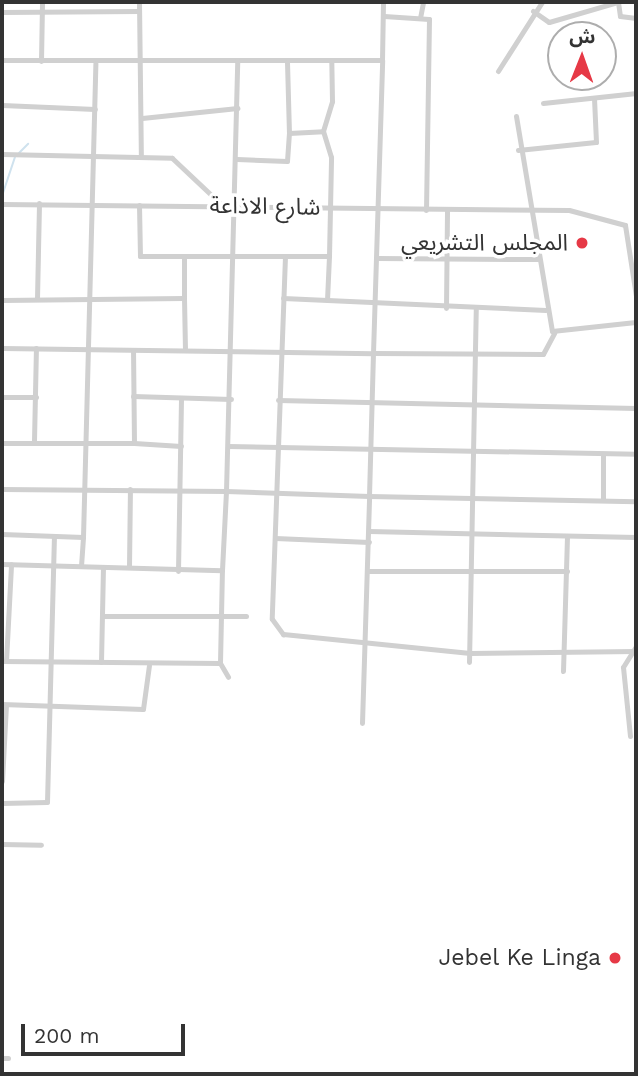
<!DOCTYPE html>
<html>
<head>
<meta charset="utf-8">
<style>
  body { margin:0 }
  #map { position:relative; width:638px; height:1076px; overflow:hidden; background:#fff; font-family:"Work Sans","Noto Sans Arabic",sans-serif }
  div>[style] { position:absolute }
  [style*='--x'] { left:calc(var(--x)*1px); top:calc(var(--y)*1px); width:calc(var(--w)*1px); rotate:calc(var(--a)*1deg) }
  .stream>* { height:2px; margin:-1px; padding:0 1px; transform-origin:1px; border-radius:1px; background:#cfe2ee }
  .minor>* { height:5px; margin:-2.5px; padding:0 2.5px; transform-origin:2.5px; border-radius:2.5px; background:#d0d0d0 }
  .dots>* { width:19px; height:19px; translate:-50% -50%; box-sizing:border-box; border:4px solid #fff; border-radius:50% }
  span { translate:-50% -50%; white-space:nowrap; text-align:center; line-height:1.15; -webkit-text-stroke:7px #fff; paint-order:stroke }
  .street-label { font-size:23px; color:#333 }
  .poi-label { font-size:23px; color:#333 }
  .right { translate:-100% -50%; text-align:right }
  .frame { position:absolute; inset:0; border:4px solid #333; pointer-events:none }
  .north { position:absolute; left:547px; top:21px; width:70px; height:70px; box-sizing:border-box; background:#fff; border:2px solid #adadad; border-radius:50%; rotate:1deg; font-size:19px; font-weight:700; line-height:28px; text-align:center; color:#333 }
  .north::after { content:''; display:block; margin:auto; width:24px; height:32px; background:#e63946; clip-path:polygon(50% 0,100% 100%,50% 72%,0 100%) }
  .scale { position:absolute; left:21px; top:1024px; width:164px; height:32px; box-sizing:border-box; border:4px solid #333; border-top:0; padding-left:9px; font-size:21px; line-height:24px; white-space:nowrap; color:#333; -webkit-text-stroke:5px #fff; paint-order:stroke }
</style>
</head>
<body>
<div id="map">
  <div class="stream">
    <i style="--x:19;--y:153;--w:13;--a:-45"></i>
    <i style="--x:2;--y:196;--w:41;--a:-71.6"></i>
  </div>
  <div class="minor">
    <i style="--x:139;--y:2;--w:153;--a:89.3"></i>
    <i style="--x:618;--y:2;--w:14;--a:82"></i>
    <i style="--x:620;--y:16;--w:16;--a:7"></i>
    <i style="--x:533;--y:11;--w:19;--a:35"></i>
    <i style="--x:549;--y:22;--w:72;--a:-16.2"></i>
    <i style="--x:2;--y:12;--w:137;--a:-0.4"></i>
    <i style="--x:384;--y:16;--w:45;--a:3.8"></i>
    <i style="--x:429;--y:19;--w:191;--a:90.9"></i>
    <i style="--x:420;--y:18;--w:16;--a:-79"></i>
    <i style="--x:2;--y:60;--w:380;--a:0"></i>
    <i style="--x:382;--y:60;--w:58;--a:-89"></i>
    <i style="--x:41;--y:61;--w:59;--a:-89"></i>
    <i style="--x:287;--y:62;--w:71;--a:88.4"></i>
    <i style="--x:498;--y:71;--w:82;--a:-57.5"></i>
    <i style="--x:543;--y:103;--w:94;--a:-6.1"></i>
    <i style="--x:2;--y:105;--w:93;--a:2.5"></i>
    <i style="--x:516;--y:116;--w:218;--a:80.5"></i>
    <i style="--x:552;--y:331;--w:84;--a:-6.1"></i>
    <i style="--x:142;--y:118;--w:96;--a:-6"></i>
    <i style="--x:518;--y:150;--w:78;--a:-5.9"></i>
    <i style="--x:596;--y:142;--w:44;--a:-92.6"></i>
    <i style="--x:2;--y:154;--w:170;--a:1.3"></i>
    <i style="--x:172;--y:158;--w:70;--a:43.3"></i>
    <i style="--x:237;--y:159;--w:50;--a:2.3"></i>
    <i style="--x:287;--y:161;--w:28;--a:-86"></i>
    <i style="--x:289;--y:133;--w:34;--a:-3"></i>
    <i style="--x:2;--y:204;--w:567;--a:0.61"></i>
    <i style="--x:569;--y:210;--w:58;--a:15"></i>
    <i style="--x:625;--y:225;--w:72;--a:81.2"></i>
    <i style="--x:139;--y:205;--w:51;--a:88.9"></i>
    <i style="--x:140;--y:256;--w:145;--a:0"></i>
    <i style="--x:285;--y:256;--w:363;--a:92.1"></i>
    <i style="--x:272;--y:619;--w:19;--a:54"></i>
    <i style="--x:283;--y:634;--w:188;--a:5.8"></i>
    <i style="--x:470;--y:653;--w:166;--a:-0.7"></i>
    <i style="--x:184;--y:256;--w:42;--a:90"></i>
    <i style="--x:285;--y:256;--w:44;--a:0"></i>
    <i style="--x:329;--y:256;--w:99;--a:-88.8"></i>
    <i style="--x:331;--y:157;--w:27;--a:-107"></i>
    <i style="--x:323;--y:131;--w:31;--a:-73"></i>
    <i style="--x:332;--y:101;--w:39;--a:-91"></i>
    <i style="--x:377;--y:258;--w:161;--a:0.4"></i>
    <i style="--x:283;--y:298;--w:263;--a:2.6"></i>
    <i style="--x:37;--y:299;--w:96;--a:-88.8"></i>
    <i style="--x:2;--y:300;--w:182;--a:-0.6"></i>
    <i style="--x:184;--y:298;--w:52;--a:88.9"></i>
    <i style="--x:327;--y:300;--w:44;--a:-87.4"></i>
    <i style="--x:446;--y:308;--w:99;--a:-89.4"></i>
    <i style="--x:2;--y:348;--w:371;--a:0.8"></i>
    <i style="--x:373;--y:353;--w:293;--a:-88.2"></i>
    <i style="--x:133;--y:396;--w:98;--a:1.8"></i>
    <i style="--x:2;--y:397;--w:34;--a:0"></i>
    <i style="--x:278;--y:400;--w:358;--a:1.3"></i>
    <i style="--x:34;--y:441;--w:93;--a:-88.8"></i>
    <i style="--x:2;--y:443;--w:132;--a:0"></i>
    <i style="--x:134;--y:443;--w:93;--a:-90.6"></i>
    <i style="--x:134;--y:443;--w:47;--a:3.7"></i>
    <i style="--x:228;--y:446;--w:408;--a:1.1"></i>
    <i style="--x:603;--y:454;--w:46;--a:90"></i>
    <i style="--x:2;--y:489;--w:224;--a:0.5"></i>
    <i style="--x:226;--y:491;--w:430;--a:-88.5"></i>
    <i style="--x:369;--y:531;--w:267;--a:1.3"></i>
    <i style="--x:2;--y:534;--w:81;--a:2.1"></i>
    <i style="--x:83;--y:537;--w:474;--a:-88.5"></i>
    <i style="--x:275;--y:538;--w:94;--a:2.4"></i>
    <i style="--x:2;--y:564;--w:220;--a:1.6"></i>
    <i style="--x:222;--y:570;--w:79;--a:-87.1"></i>
    <i style="--x:226;--y:491;--w:143;--a:2"></i>
    <i style="--x:369;--y:496;--w:143;--a:-88.4"></i>
    <i style="--x:373;--y:353;--w:170;--a:0.3"></i>
    <i style="--x:543;--y:354;--w:24;--a:-62"></i>
    <i style="--x:81;--y:566;--w:29;--a:-86"></i>
    <i style="--x:129;--y:567;--w:78;--a:-89.3"></i>
    <i style="--x:178;--y:571;--w:173;--a:-89"></i>
    <i style="--x:368;--y:571;--w:199;--a:0"></i>
    <i style="--x:103;--y:616;--w:143;--a:0"></i>
    <i style="--x:2;--y:661;--w:218;--a:0.5"></i>
    <i style="--x:220;--y:663;--w:16;--a:60"></i>
    <i style="--x:6;--y:661;--w:97;--a:-87"></i>
    <i style="--x:101;--y:662;--w:95;--a:-88.8"></i>
    <i style="--x:469;--y:662;--w:353;--a:-88.9"></i>
    <i style="--x:220;--y:663;--w:93;--a:-88.8"></i>
    <i style="--x:563;--y:671;--w:134;--a:-88.3"></i>
    <i style="--x:2;--y:704;--w:141;--a:2"></i>
    <i style="--x:143;--y:709;--w:44;--a:-82.2"></i>
    <i style="--x:362;--y:723;--w:227;--a:-88.2"></i>
    <i style="--x:369;--y:496;--w:267;--a:1.1"></i>
    <i style="--x:630;--y:736;--w:69;--a:-95.8"></i>
    <i style="--x:623;--y:667;--w:25;--a:-58"></i>
    <i style="--x:2;--y:781;--w:76;--a:-87"></i>
    <i style="--x:2;--y:803;--w:45;--a:-1.3"></i>
    <i style="--x:47;--y:802;--w:266;--a:-88.5"></i>
    <i style="--x:2;--y:844;--w:39;--a:1"></i>
    <i style="--x:2;--y:1058;--w:6;--a:0"></i>
  </div>
  <div class="dots">
    <i style="left:582px;top:243px;background:#e63946"></i>
    <i style="left:615px;top:958px;background:#e63946"></i>
  </div>
  <div class="street-label">
    <span style="left:265px;top:207px;rotate:1deg">شارع الاذاعة</span>
  </div>
  <div class="poi-label">
    <span class="right" style="left:568px;top:243px">المجلس التشريعي</span>
    <span class="right" style="left:601px;top:958px">Jebel Ke Linga</span>
  </div>
  <div class="frame"></div>
  <div class="north">ش</div>
  <div class="scale">200 m</div>
</div>
</body>
</html>
